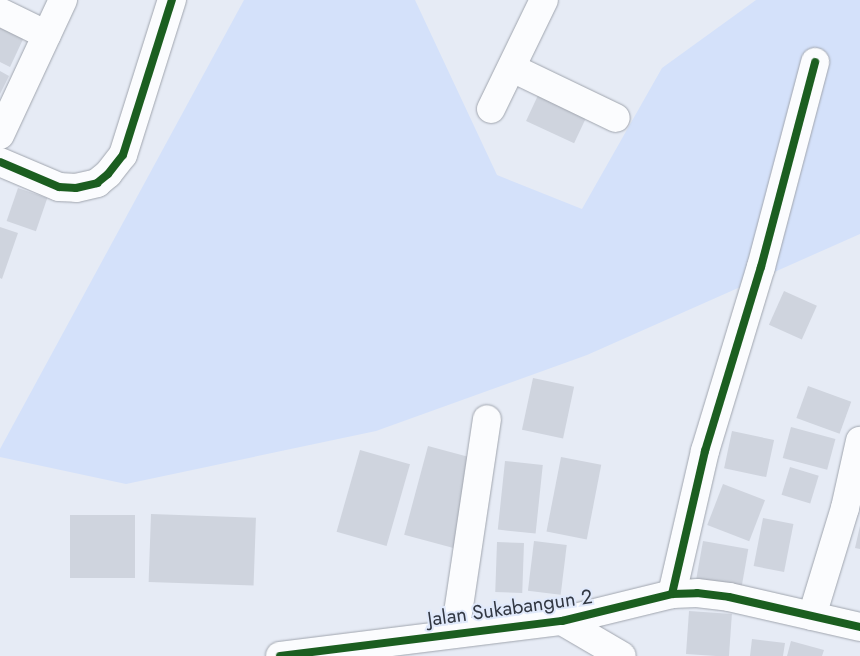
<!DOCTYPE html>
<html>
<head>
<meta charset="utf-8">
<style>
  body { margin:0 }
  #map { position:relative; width:860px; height:656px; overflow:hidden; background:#e6ebf5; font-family:Jost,sans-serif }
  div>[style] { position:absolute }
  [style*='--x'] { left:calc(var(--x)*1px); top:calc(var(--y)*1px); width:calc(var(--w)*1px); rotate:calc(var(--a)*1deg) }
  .green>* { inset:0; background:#d4e1fa }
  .building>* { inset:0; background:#cfd4de; transform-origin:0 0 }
  .roads { filter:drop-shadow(0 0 1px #a0a5ae) drop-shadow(0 0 1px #a0a5ae) }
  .minor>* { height:28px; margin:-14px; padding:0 14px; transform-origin:14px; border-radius:14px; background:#fbfcfe }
  .cycleway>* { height:8px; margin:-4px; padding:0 4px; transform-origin:4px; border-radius:4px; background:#1b5e20 }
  span { translate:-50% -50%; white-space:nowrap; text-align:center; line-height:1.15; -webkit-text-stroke:4px #e0e9fb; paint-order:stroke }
  .street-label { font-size:20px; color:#313742 }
</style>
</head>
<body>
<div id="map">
  <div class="green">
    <i style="clip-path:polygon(244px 0,415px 0,497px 175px,582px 209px,662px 68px,756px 0,860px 0,860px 234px,587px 355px,376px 431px,126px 484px,0 457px,0 449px)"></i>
  </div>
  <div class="building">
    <i style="clip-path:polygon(0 23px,25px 35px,10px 67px,0 62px)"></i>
    <i style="clip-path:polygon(0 71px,9px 76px,0 94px)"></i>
    <i style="left:540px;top:91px;width:53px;height:33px;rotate:25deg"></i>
    <i style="left:18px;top:188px;width:31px;height:35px;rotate:19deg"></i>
    <i style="clip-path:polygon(0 227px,18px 233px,2px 279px,0 278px)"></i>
    <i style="left:784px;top:291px;width:36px;height:37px;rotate:24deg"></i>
    <i style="left:533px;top:378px;width:42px;height:53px;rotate:12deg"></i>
    <i style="left:808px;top:386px;width:46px;height:34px;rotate:20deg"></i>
    <i style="left:791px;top:427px;width:46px;height:32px;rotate:15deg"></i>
    <i style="left:732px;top:431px;width:43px;height:38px;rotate:12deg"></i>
    <i style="left:428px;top:446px;width:51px;height:92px;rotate:15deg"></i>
    <i style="left:360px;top:450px;width:52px;height:85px;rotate:16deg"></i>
    <i style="left:561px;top:457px;width:41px;height:76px;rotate:11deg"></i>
    <i style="left:505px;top:461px;width:38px;height:69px;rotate:6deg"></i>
    <i style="left:790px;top:467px;width:30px;height:29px;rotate:17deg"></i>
    <i style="left:723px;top:484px;width:45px;height:44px;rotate:21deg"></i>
    <i style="left:151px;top:514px;width:105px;height:68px;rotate:2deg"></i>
    <i style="left:70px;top:515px;width:65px;height:63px"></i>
    <i style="left:763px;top:518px;width:31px;height:49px;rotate:11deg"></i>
    <i style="clip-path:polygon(860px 526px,860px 549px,855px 548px)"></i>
    <i style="left:534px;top:541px;width:33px;height:50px;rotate:7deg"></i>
    <i style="left:703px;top:541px;width:46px;height:43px;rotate:10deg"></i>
    <i style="left:497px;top:542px;width:27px;height:50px;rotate:2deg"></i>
    <i style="left:689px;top:611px;width:43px;height:43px;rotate:4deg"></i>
    <i style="clip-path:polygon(752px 639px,785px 643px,783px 656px,750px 656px)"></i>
    <i style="clip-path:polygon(791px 641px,824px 650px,822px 656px,787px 656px)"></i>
  </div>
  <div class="roads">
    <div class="minor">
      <i style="--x:0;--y:12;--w:52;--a:26.1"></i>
      <i style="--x:512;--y:68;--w:115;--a:25.7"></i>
      <i style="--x:491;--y:109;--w:121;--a:-64.1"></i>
      <i style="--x:0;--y:135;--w:149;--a:-65"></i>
      <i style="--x:0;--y:162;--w:64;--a:23"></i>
      <i style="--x:59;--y:187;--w:17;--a:3"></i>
      <i style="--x:76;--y:188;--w:22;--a:-13"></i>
      <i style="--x:97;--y:183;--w:14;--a:-39"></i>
      <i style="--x:108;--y:174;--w:24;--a:-52"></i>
      <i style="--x:123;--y:155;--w:163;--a:-72.5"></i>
      <i style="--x:672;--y:594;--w:147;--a:-77"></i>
      <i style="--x:705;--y:451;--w:192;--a:-73.1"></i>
      <i style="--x:761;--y:267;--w:212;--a:-75.2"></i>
      <i style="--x:812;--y:616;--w:113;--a:-73"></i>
      <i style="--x:845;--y:508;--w:69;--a:-77.4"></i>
      <i style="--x:562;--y:621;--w:69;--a:30.3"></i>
      <i style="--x:455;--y:633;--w:216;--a:-81.5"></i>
      <i style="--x:280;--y:656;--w:284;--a:-7.1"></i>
      <i style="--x:562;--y:621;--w:113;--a:-13.8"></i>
      <i style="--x:672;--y:594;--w:25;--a:-2"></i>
      <i style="--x:697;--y:593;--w:32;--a:7"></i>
      <i style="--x:729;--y:597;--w:134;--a:12.9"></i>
    </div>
  </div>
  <div class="cycleway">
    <i style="--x:0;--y:162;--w:64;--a:23"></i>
    <i style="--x:59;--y:187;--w:17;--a:3"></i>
    <i style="--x:76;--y:188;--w:22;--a:-13"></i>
    <i style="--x:97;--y:183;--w:14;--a:-39"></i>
    <i style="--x:108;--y:174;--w:24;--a:-52"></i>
    <i style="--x:123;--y:155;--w:163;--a:-72.5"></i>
    <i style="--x:672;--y:594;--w:147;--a:-77"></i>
    <i style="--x:705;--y:451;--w:192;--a:-73.1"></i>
    <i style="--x:761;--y:267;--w:212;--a:-75.2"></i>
    <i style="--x:280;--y:656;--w:284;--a:-7.1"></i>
    <i style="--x:562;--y:621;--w:113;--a:-13.8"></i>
    <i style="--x:672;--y:594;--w:25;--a:-2"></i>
    <i style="--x:697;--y:593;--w:32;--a:7"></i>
    <i style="--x:729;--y:597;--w:134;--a:12.9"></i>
  </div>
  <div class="street-label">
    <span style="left:510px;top:608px;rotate:-8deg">Jalan Sukabangun 2</span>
  </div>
</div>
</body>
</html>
